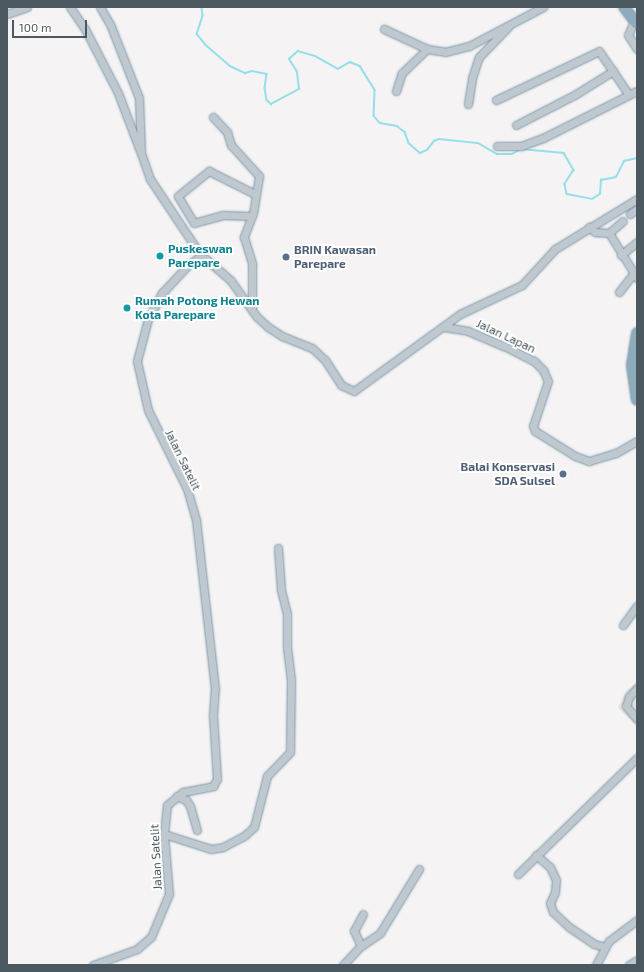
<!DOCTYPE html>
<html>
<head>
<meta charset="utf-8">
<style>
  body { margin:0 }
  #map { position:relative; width:644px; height:972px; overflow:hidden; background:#f5f3f3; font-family:"Exo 2",sans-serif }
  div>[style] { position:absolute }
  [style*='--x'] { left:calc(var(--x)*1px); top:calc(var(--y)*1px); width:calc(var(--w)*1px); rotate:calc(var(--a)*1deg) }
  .education>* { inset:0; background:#e6e4e4 }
  .stream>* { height:1.5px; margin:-0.75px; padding:0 0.75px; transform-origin:0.75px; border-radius:0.75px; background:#95dfe8 }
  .roads { filter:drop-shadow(0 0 1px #7995a9) drop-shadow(0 0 1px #7995a9) }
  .minor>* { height:7px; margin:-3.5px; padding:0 3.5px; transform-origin:3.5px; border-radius:3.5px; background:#bfc8ce }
  .highway>* { height:10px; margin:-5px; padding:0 5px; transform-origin:5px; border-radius:5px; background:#8eaabd }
  .dots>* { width:11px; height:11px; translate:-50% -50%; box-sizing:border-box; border:2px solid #fff; border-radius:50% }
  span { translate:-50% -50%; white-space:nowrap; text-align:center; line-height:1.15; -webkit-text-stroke:4px #fff; paint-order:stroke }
  .culture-label { font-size:12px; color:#0d838f; font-weight:700 }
  .left { translate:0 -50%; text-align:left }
  .service-label { font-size:12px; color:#4e5e75; font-weight:700 }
  .right { translate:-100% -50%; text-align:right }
  .street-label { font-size:12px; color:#4b585f }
  .frame { position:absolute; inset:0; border:8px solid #4b585f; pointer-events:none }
  .scale { position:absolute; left:12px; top:20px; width:75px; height:18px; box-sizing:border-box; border:2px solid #4b585f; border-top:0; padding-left:5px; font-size:12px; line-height:14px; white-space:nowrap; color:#4b585f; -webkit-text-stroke:3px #fff; paint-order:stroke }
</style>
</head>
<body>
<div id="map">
  <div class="education">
    <i style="clip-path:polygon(637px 683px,637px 725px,618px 708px,626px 691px)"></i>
  </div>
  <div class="stream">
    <i style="--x:202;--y:7;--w:9;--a:84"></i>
    <i style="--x:203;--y:16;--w:19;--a:108"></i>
    <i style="--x:197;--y:34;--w:14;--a:51"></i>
    <i style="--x:206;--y:45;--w:32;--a:41"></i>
    <i style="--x:230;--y:66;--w:17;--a:25"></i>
    <i style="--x:245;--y:73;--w:7;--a:-16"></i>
    <i style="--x:252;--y:71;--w:15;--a:11"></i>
    <i style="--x:267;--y:74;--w:14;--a:98"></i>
    <i style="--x:265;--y:88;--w:12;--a:81"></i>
    <i style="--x:267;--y:100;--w:6;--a:45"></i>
    <i style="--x:271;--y:104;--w:32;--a:-28"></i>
    <i style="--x:299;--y:89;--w:17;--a:-97"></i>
    <i style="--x:297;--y:72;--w:15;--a:-122"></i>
    <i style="--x:289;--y:59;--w:12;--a:-42"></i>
    <i style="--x:298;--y:51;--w:18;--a:16"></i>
    <i style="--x:315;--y:56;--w:26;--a:29"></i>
    <i style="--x:338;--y:69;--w:14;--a:-30"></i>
    <i style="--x:350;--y:62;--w:11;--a:22"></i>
    <i style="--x:360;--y:66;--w:28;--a:58"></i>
    <i style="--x:375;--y:90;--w:26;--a:92"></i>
    <i style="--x:374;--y:116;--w:9;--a:49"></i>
    <i style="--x:380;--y:123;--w:17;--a:10"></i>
    <i style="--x:397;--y:126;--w:10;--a:37"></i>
    <i style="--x:405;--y:132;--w:12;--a:70"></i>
    <i style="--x:409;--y:143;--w:15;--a:42"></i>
    <i style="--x:420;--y:153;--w:8;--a:-23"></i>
    <i style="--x:427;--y:150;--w:11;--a:-52"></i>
    <i style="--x:434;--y:141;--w:5;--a:-22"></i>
    <i style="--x:439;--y:139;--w:39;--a:6"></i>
    <i style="--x:478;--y:143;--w:22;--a:30"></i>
    <i style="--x:497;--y:154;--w:15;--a:0"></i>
    <i style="--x:512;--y:154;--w:10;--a:-29"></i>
    <i style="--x:521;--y:149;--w:43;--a:5.3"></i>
    <i style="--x:564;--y:153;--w:20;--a:60"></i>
    <i style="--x:574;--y:170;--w:17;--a:123"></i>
    <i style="--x:565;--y:184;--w:10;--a:79"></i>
    <i style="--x:567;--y:194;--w:25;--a:11"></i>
    <i style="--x:592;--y:199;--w:9;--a:-32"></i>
    <i style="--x:600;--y:194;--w:14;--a:-86"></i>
    <i style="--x:601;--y:180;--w:15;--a:-11"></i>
    <i style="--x:616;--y:177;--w:18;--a:-63"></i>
    <i style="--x:624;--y:161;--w:13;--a:-13"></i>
  </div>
  <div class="roads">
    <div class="minor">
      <i style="--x:70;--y:7;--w:27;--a:56"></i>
      <i style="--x:85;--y:29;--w:72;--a:62.7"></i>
      <i style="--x:118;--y:93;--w:62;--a:69.2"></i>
      <i style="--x:100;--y:7;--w:20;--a:60"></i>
      <i style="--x:110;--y:24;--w:79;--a:68.6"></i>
      <i style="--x:139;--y:98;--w:55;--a:87.9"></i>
      <i style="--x:141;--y:153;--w:28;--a:71"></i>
      <i style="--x:150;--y:179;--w:94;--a:56.3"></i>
      <i style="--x:7;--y:14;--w:21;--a:-19"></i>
      <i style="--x:634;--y:21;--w:15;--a:113"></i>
      <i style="--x:628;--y:35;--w:17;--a:57"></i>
      <i style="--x:384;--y:29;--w:47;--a:24.9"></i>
      <i style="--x:427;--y:49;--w:18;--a:9"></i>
      <i style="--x:445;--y:52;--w:25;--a:-14"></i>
      <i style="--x:469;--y:46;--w:84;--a:-27.8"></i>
      <i style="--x:396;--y:91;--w:19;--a:-72"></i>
      <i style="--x:402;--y:73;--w:35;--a:-44"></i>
      <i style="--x:496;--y:100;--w:114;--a:-25.4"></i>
      <i style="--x:599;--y:51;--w:53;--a:55.7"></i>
      <i style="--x:468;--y:104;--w:26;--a:-81"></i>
      <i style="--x:472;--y:78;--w:22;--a:-72"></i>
      <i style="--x:479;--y:57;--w:42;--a:-46"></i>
      <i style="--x:213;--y:117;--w:21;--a:47"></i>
      <i style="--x:227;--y:132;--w:14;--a:73"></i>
      <i style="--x:231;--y:145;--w:42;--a:47.9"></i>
      <i style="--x:259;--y:176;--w:37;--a:99"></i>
      <i style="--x:253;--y:213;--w:26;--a:111"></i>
      <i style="--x:244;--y:237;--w:28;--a:73"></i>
      <i style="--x:252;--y:264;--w:46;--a:90"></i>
      <i style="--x:516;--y:125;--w:68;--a:-27.3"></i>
      <i style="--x:576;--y:94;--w:44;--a:-31.9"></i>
      <i style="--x:497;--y:146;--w:24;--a:0"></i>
      <i style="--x:521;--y:146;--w:23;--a:-20"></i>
      <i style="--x:543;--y:138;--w:105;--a:-26.6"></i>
      <i style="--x:630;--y:214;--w:9;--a:-36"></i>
      <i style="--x:252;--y:216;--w:29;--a:-178"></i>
      <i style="--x:223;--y:215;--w:30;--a:165"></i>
      <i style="--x:194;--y:223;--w:31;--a:-121"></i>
      <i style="--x:178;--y:196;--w:40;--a:-39"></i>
      <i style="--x:209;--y:171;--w:51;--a:26.6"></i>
      <i style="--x:589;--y:227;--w:8;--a:40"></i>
      <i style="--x:595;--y:232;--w:14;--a:4"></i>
      <i style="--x:609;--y:233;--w:18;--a:-41"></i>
      <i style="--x:609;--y:233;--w:53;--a:58.1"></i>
      <i style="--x:621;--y:255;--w:21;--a:-39"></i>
      <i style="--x:619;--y:292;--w:23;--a:-52"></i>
      <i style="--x:444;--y:327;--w:24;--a:9"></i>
      <i style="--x:468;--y:331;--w:39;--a:23"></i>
      <i style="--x:504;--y:346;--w:34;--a:27"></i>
      <i style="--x:534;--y:361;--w:13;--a:45"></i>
      <i style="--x:543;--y:370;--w:12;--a:66"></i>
      <i style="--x:548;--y:381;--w:47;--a:108.4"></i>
      <i style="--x:533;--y:426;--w:5;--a:68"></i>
      <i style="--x:535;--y:431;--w:47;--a:32"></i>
      <i style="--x:575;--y:456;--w:15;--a:20"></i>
      <i style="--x:589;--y:461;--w:28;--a:-17"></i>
      <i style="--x:616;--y:453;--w:24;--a:-30"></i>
      <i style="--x:623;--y:625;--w:24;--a:-54"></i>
      <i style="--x:637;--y:688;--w:12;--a:132"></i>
      <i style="--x:629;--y:697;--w:9;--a:108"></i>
      <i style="--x:626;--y:706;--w:17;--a:50"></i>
      <i style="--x:177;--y:796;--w:10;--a:24"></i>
      <i style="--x:186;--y:800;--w:7;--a:56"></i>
      <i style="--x:190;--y:806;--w:25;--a:74"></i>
      <i style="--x:164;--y:834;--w:49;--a:17.7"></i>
      <i style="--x:211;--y:849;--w:12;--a:-9"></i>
      <i style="--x:223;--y:847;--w:24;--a:-28"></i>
      <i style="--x:244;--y:836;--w:13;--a:-42"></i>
      <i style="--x:254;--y:827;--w:53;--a:-75.7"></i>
      <i style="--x:267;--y:776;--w:33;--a:-46"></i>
      <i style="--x:290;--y:752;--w:72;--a:-89.2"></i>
      <i style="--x:291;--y:680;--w:32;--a:-97"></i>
      <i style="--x:287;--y:648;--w:34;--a:-90"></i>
      <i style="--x:287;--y:614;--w:25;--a:-104"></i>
      <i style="--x:281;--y:590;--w:42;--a:-94.1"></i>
      <i style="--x:536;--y:855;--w:18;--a:41"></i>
      <i style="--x:550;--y:867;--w:14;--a:65"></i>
      <i style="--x:556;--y:880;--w:12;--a:95"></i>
      <i style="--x:555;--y:892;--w:12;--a:114"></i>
      <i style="--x:550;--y:903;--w:9;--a:72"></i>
      <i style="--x:553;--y:912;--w:22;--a:43"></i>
      <i style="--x:569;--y:927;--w:30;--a:34"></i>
      <i style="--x:594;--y:944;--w:11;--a:15"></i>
      <i style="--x:518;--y:874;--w:166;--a:-44.3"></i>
      <i style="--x:361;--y:946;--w:17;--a:-115"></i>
      <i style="--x:354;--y:931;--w:19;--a:-62"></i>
      <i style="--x:93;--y:965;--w:47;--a:-20"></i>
      <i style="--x:137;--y:949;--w:18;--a:-41"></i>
      <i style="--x:151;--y:937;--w:47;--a:-67.3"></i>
      <i style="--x:169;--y:894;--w:60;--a:-94.8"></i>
      <i style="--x:164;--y:834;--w:29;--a:-84"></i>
      <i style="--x:167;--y:805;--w:21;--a:-39"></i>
      <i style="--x:183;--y:792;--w:31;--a:-11"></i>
      <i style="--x:213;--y:786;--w:8;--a:-60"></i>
      <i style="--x:217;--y:779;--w:64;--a:-93.6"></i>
      <i style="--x:213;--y:715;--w:26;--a:-86"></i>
      <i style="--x:215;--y:689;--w:170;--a:-96.4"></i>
      <i style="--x:196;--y:520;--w:32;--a:-106"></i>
      <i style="--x:187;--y:489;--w:88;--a:-116.3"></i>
      <i style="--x:148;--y:410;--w:50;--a:-102.7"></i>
      <i style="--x:137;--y:361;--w:43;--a:-75.3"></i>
      <i style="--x:148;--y:319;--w:30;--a:-62"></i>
      <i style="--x:162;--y:293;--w:38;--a:-47"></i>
      <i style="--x:188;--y:265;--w:12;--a:-35"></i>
      <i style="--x:198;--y:258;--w:8;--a:7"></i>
      <i style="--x:206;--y:259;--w:33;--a:41"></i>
      <i style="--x:231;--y:281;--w:44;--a:54.2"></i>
      <i style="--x:257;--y:317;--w:15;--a:42"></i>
      <i style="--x:268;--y:327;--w:17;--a:33"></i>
      <i style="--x:282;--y:336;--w:32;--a:22"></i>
      <i style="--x:312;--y:348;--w:18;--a:43"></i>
      <i style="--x:325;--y:360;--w:30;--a:57"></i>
      <i style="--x:341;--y:385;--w:14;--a:25"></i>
      <i style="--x:354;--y:391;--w:131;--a:-36"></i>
      <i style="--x:460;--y:314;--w:68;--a:-25.1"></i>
      <i style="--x:522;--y:285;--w:49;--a:-47.5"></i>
      <i style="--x:555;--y:249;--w:96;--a:-31.4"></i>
      <i style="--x:343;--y:965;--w:26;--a:-47"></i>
      <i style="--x:361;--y:946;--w:23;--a:-34"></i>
      <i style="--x:380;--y:933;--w:75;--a:-58.6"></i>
      <i style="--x:596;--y:965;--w:27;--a:-62"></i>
      <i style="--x:609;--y:941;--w:35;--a:-37"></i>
      <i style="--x:629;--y:965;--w:9;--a:-32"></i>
    </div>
    <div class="highway">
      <i style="--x:624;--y:7;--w:21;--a:53"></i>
      <i style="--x:637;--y:333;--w:33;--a:99"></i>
      <i style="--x:632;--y:366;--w:34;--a:82"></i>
    </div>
  </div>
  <div class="dots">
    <i style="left:160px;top:256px;background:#0f9aa8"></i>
    <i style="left:286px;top:257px;background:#5c6f8a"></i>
    <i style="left:127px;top:308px;background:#0f9aa8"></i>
    <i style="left:563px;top:474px;background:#5c6f8a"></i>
  </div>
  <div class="culture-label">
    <span class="left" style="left:168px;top:256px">Puskeswan<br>Parepare</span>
    <span class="left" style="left:135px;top:308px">Rumah Potong Hewan<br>Kota Parepare</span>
  </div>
  <div class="service-label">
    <span class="left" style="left:294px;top:257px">BRIN Kawasan<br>Parepare</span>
    <span class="right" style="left:555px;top:474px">Balai Konservasi<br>SDA Sulsel</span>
  </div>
  <div class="street-label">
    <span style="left:506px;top:336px;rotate:25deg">Jalan Lapan</span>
    <span style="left:183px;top:460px;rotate:64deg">Jalan Satelit</span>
    <span style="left:156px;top:857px;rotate:-93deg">Jalan Satelit</span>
  </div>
  <div class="frame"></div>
  <div class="scale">100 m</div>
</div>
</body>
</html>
